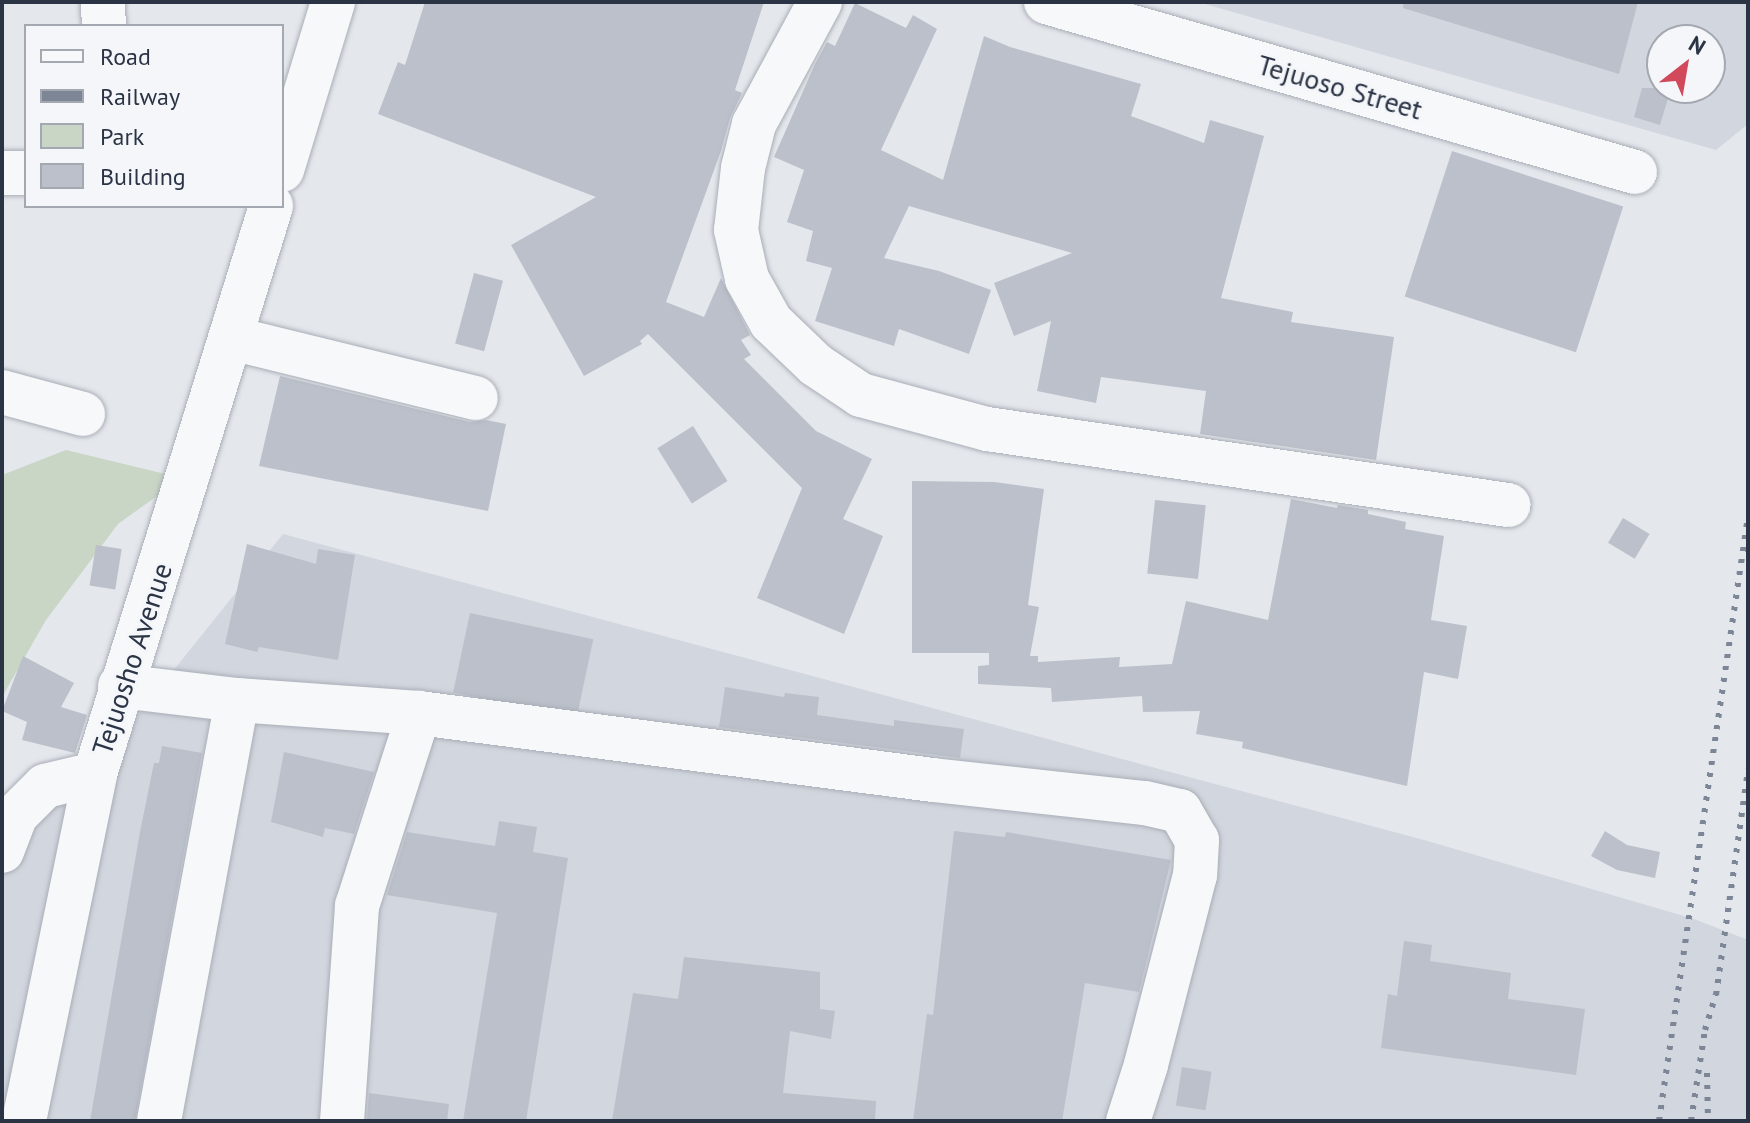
<!DOCTYPE html>
<html>
<head>
<meta charset="utf-8">
<style>
  body { margin:0 }
  #map { position:relative; width:1750px; height:1123px; overflow:hidden; background:#e4e7ec; font-family:"PT Sans",sans-serif }
  div>[style] { position:absolute }
  [style*='--x'] { left:calc(var(--x)*1px); top:calc(var(--y)*1px); width:calc(var(--w)*1px); rotate:calc(var(--a)*1deg) }
  .built>* { inset:0; background:#d2d6de }
  .green>* { inset:0; background:#c9d6c5 }
  .building>* { inset:0; background:#bbc0ca; transform-origin:0 0 }
  .roads { filter:drop-shadow(0 0 2px #a9aeb7) drop-shadow(0 0 2px #a9aeb7) }
  .minor>* { height:44px; margin:-22px; padding:0 22px; transform-origin:22px; border-radius:22px; background:#f7f8fa }
  .rail>* { height:6px; margin-top:-3px; transform-origin:0; background:repeating-linear-gradient(90deg,#7d8696 0 4px,transparent 0 12px) }
  span { translate:-50% -50%; white-space:nowrap; text-align:center; line-height:1.15; -webkit-text-stroke:6px #f4f6f9; paint-order:stroke }
  .street-label { font-size:28px; color:#2b3445 }
  .frame { position:absolute; inset:0; border:4px solid #2b3445; pointer-events:none }
  .legend { position:absolute; left:24px; top:24px; width:260px; height:184px; box-sizing:border-box; background:#f4f6f9; border:2px solid #a4a8b1; margin:0; padding:10px 14px; list-style:none; font-size:24px; color:#2b3445 }
  .legend li { display:flex; align-items:center; gap:16px; height:40px }
  .legend b { width:40px; border:2px solid #a4a8b1 }
  .north { position:absolute; left:1646px; top:24px; width:80px; height:80px; box-sizing:border-box; background:#f4f6f9; border:2px solid #a4a8b1; border-radius:50%; rotate:31deg; font-size:22px; font-weight:700; line-height:32px; text-align:center; color:#2b3445 }
  .north::after { content:''; display:block; margin:auto; width:28px; height:36px; background:#d1495b; clip-path:polygon(50% 0,100% 100%,50% 72%,0 100%) }
</style>
</head>
<body>
<div id="map">
  <div class="built">
    <i style="clip-path:polygon(evenodd,1198px 2px,1748px 2px,1748px 124px,1716px 150px,1198px 2px,1662px 40px,1710px 40px,1710px 88px,1662px 88px,1662px 40px)"></i>
    <i style="clip-path:polygon(283px 534px,1424px 840px,1694px 919px,1748px 940px,1748px 1121px,2px 1121px,2px 809px,75px 793px)"></i>
  </div>
  <div class="green">
    <i style="clip-path:polygon(66px 450px,182px 478px,118px 524px,46px 620px,2px 697px,2px 475px)"></i>
  </div>
  <div class="building">
    <i style="clip-path:polygon(425px 2px,764px 2px,735px 90px,742px 93px,730px 118px,721px 151px,666px 302px,704px 317px,721px 278px,750px 335px,741px 340px,751px 355px,744px 359px,816px 431px,872px 459px,843px 519px,883px 536px,844px 634px,757px 598px,802px 488px,648px 334px,640px 341px,642px 344px,584px 376px,511px 245px,596px 197px,378px 114px,398px 62px,405px 65px)"></i>
    <i style="clip-path:polygon(1404px 2px,1638px 2px,1619px 74px,1403px 8px)"></i>
    <i style="clip-path:polygon(855px 3px,906px 28px,913px 15px,937px 29px,881px 150px,943px 180px,984px 36px,1010px 47px,1141px 84px,1131px 116px,1204px 143px,1210px 120px,1264px 136px,1221px 298px,1293px 312px,1291px 322px,1394px 337px,1376px 460px,1200px 434px,1206px 391px,1101px 377px,1096px 403px,1037px 391px,1051px 321px,1014px 336px,994px 283px,1072px 253px,909px 206px,884px 258px,939px 271px,991px 290px,969px 354px,899px 329px,894px 346px,815px 321px,832px 268px,806px 261px,813px 231px,787px 222px,804px 170px,774px 157px,815px 64px,827px 42px,835px 46px)"></i>
    <i style="clip-path:polygon(1642px 88px,1671px 88px,1660px 125px,1634px 117px)"></i>
    <i style="left:1452px;top:151px;width:180px;height:153px;rotate:18deg"></i>
    <i style="left:474px;top:273px;width:30px;height:73px;rotate:15deg"></i>
    <i style="clip-path:polygon(280px 376px,470px 422px,486px 420px,506px 424px,488px 511px,259px 466px)"></i>
    <i style="left:693px;top:426px;width:65px;height:42px;rotate:58deg"></i>
    <i style="clip-path:polygon(912px 481px,994px 482px,1044px 489px,1028px 605px,1039px 607px,1030px 656px,1038px 656px,1038px 662px,1120px 657px,1119px 667px,1172px 664px,1186px 601px,1268px 620px,1291px 499px,1337px 508px,1338px 505px,1368px 510px,1368px 514px,1406px 522px,1405px 529px,1444px 536px,1431px 620px,1467px 626px,1458px 679px,1424px 672px,1407px 786px,1242px 748px,1243px 742px,1196px 734px,1200px 711px,1143px 712px,1142px 696px,1052px 702px,1051px 688px,978px 684px,978px 666px,989px 665px,989px 653px,912px 653px)"></i>
    <i style="left:1155px;top:500px;width:51px;height:74px;rotate:6deg"></i>
    <i style="left:1623px;top:518px;width:31px;height:29px;rotate:31deg"></i>
    <i style="clip-path:polygon(247px 544px,316px 564px,318px 549px,355px 555px,338px 660px,259px 647px,257px 652px,225px 644px)"></i>
    <i style="left:96px;top:545px;width:26px;height:41px;rotate:9deg"></i>
    <i style="left:470px;top:613px;width:126px;height:81px;rotate:12deg"></i>
    <i style="clip-path:polygon(23px 656px,74px 683px,61px 707px,87px 715px,75px 753px,22px 740px,27px 722px,2px 711px)"></i>
    <i style="clip-path:polygon(725px 687px,784px 697px,785px 693px,819px 697px,817px 715px,894px 726px,894px 720px,964px 729px,960px 758px,719px 727px)"></i>
    <i style="clip-path:polygon(162px 746px,202px 753px,135px 1121px,90px 1121px,140px 832px,154px 763px,159px 763px)"></i>
    <i style="clip-path:polygon(284px 752px,374px 772px,354px 834px,325px 828px,323px 837px,271px 822px)"></i>
    <i style="clip-path:polygon(499px 821px,537px 827px,533px 852px,568px 858px,526px 1121px,463px 1121px,497px 913px,387px 895px,407px 832px,495px 846px)"></i>
    <i style="clip-path:polygon(954px 831px,1005px 837px,1006px 832px,1171px 860px,1139px 992px,1085px 983px,1062px 1121px,913px 1121px,927px 1014px,933px 1015px)"></i>
    <i style="clip-path:polygon(1605px 831px,1627px 845px,1660px 852px,1655px 878px,1617px 870px,1591px 856px)"></i>
    <i style="clip-path:polygon(1404px 941px,1432px 945px,1430px 961px,1511px 973px,1508px 999px,1585px 1009px,1576px 1075px,1381px 1048px,1388px 994px,1397px 996px)"></i>
    <i style="clip-path:polygon(684px 957px,820px 972px,820px 1009px,835px 1011px,831px 1039px,790px 1031px,783px 1093px,876px 1101px,875px 1121px,612px 1121px,633px 993px,678px 999px)"></i>
    <i style="left:1182px;top:1067px;width:30px;height:39px;rotate:9deg"></i>
    <i style="clip-path:polygon(369px 1093px,449px 1104px,447px 1121px,367px 1121px)"></i>
  </div>
  <div class="roads">
    <div class="minor">
      <i style="--x:103;--y:2;--w:24;--a:88"></i>
      <i style="--x:820;--y:2;--w:139;--a:118.4"></i>
      <i style="--x:754;--y:124;--w:45;--a:104"></i>
      <i style="--x:743;--y:168;--w:62;--a:96.4"></i>
      <i style="--x:736;--y:230;--w:50;--a:77.3"></i>
      <i style="--x:747;--y:279;--w:49;--a:60.8"></i>
      <i style="--x:771;--y:322;--w:62;--a:43.7"></i>
      <i style="--x:816;--y:365;--w:54;--a:33.7"></i>
      <i style="--x:861;--y:395;--w:131;--a:15.1"></i>
      <i style="--x:987;--y:429;--w:527;--a:8.3"></i>
      <i style="--x:1046;--y:2;--w:613;--a:16.1"></i>
      <i style="--x:282;--y:170;--w:176;--a:-73.1"></i>
      <i style="--x:2;--y:173;--w:24;--a:0"></i>
      <i style="--x:231;--y:338;--w:252;--a:13.8"></i>
      <i style="--x:2;--y:392;--w:84;--a:15.2"></i>
      <i style="--x:120;--y:686;--w:118;--a:6.8"></i>
      <i style="--x:237;--y:700;--w:182;--a:4.1"></i>
      <i style="--x:419;--y:713;--w:518;--a:7.43"></i>
      <i style="--x:933;--y:780;--w:213;--a:6.2"></i>
      <i style="--x:1145;--y:803;--w:36;--a:13"></i>
      <i style="--x:1180;--y:811;--w:34;--a:60"></i>
      <i style="--x:1197;--y:840;--w:35;--a:93"></i>
      <i style="--x:1195;--y:875;--w:196;--a:104.5"></i>
      <i style="--x:1146;--y:1065;--w:59;--a:107.8"></i>
      <i style="--x:2;--y:851;--w:39;--a:-69"></i>
      <i style="--x:16;--y:815;--w:41;--a:-45"></i>
      <i style="--x:45;--y:786;--w:51;--a:-13.5"></i>
      <i style="--x:24;--y:1121;--w:354;--a:-78.4"></i>
      <i style="--x:95;--y:774;--w:595;--a:-72.78"></i>
      <i style="--x:159;--y:1121;--w:428;--a:-79.5"></i>
      <i style="--x:342;--y:1121;--w:216;--a:-86"></i>
      <i style="--x:357;--y:906;--w:203;--a:-72.2"></i>
    </div>
  </div>
  <div class="rail">
    <i style="--x:1707;--y:1073;--w:48;--a:88.8"></i>
    <i style="--x:1659;--y:1121;--w:612;--a:-81.63"></i>
    <i style="--x:1691;--y:1121;--w:92;--a:-81.3"></i>
    <i style="--x:1705;--y:1030;--w:37;--a:-73"></i>
    <i style="--x:1716;--y:995;--w:228;--a:-81.9"></i>
  </div>
  <div class="street-label">
    <span style="left:1340px;top:87px;rotate:16deg">Tejuoso Street</span>
    <span style="left:132px;top:659px;rotate:-72deg">Tejuosho Avenue</span>
  </div>
  <div class="frame"></div>
  <ul class="legend">
  <li><b style="height:10px;background:#f7f8fa"></b>Road</li>
  <li><b style="height:10px;background:#7d8696"></b>Railway</li>
  <li><b style="height:22px;background:#c9d6c5"></b>Park</li>
  <li><b style="height:22px;background:#bbc0ca"></b>Building</li>
  </ul>
  <div class="north">N</div>
</div>
</body>
</html>
